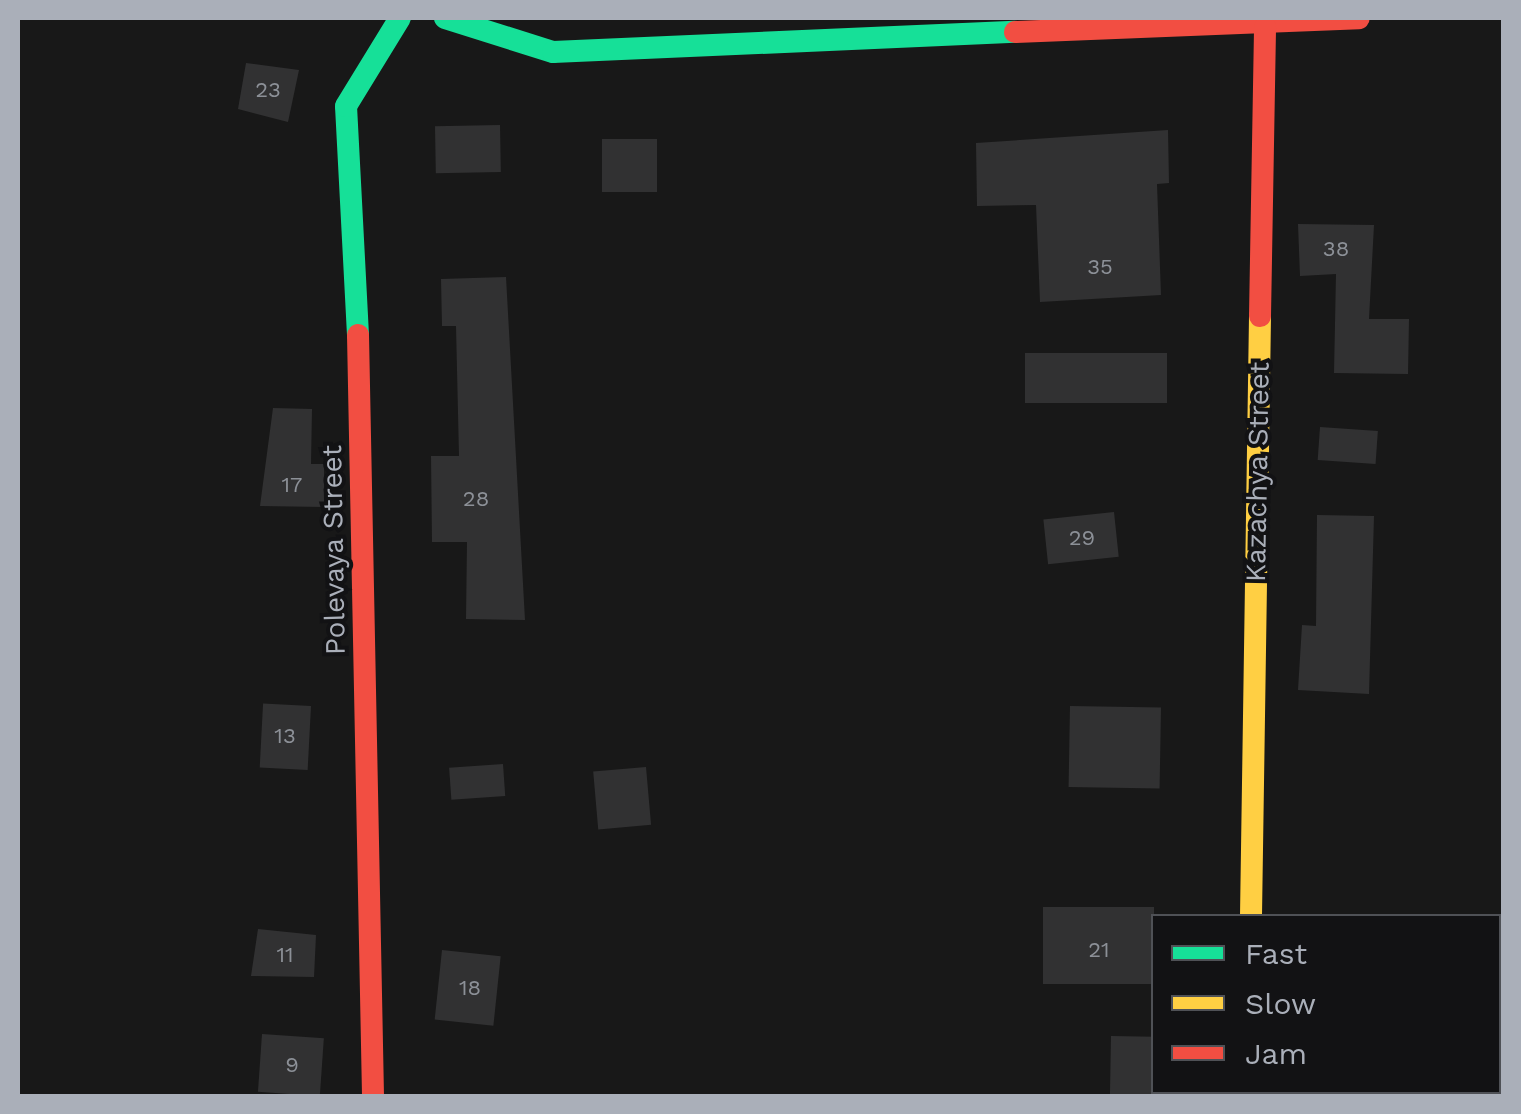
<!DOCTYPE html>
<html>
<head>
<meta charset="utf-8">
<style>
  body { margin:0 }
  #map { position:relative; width:1521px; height:1114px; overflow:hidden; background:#181818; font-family:"Work Sans",sans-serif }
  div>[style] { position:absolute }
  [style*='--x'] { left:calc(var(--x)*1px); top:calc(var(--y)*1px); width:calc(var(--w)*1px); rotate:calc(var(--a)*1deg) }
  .building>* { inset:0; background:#313132; transform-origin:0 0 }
  .street>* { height:30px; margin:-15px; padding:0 15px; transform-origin:15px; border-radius:15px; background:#4d4e51 }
  .fast>* { height:22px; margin:-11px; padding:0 11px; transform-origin:11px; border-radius:11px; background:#16e098 }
  .slow>* { height:22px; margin:-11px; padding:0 11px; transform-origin:11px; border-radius:11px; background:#ffcf43 }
  .jam>* { height:22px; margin:-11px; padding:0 11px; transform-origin:11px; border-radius:11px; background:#f24e42 }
  span { translate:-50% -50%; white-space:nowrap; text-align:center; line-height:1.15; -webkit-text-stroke:8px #121214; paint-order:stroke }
  .number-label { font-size:22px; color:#8c9097 }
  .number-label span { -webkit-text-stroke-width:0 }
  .street-label { font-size:28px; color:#aaafb9 }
  .frame { position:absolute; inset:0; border:20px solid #aaafb9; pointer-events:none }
  .legend { position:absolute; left:1151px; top:914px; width:350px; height:180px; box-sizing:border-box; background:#121214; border:2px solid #4f5156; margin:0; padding:12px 18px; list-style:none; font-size:30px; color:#aaafb9 }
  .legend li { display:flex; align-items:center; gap:20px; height:50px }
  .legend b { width:50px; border:2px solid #4f5156 }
</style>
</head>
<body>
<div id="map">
  <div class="building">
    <i style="clip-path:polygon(246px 63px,299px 70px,288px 122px,238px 109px)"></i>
    <i style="left:500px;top:125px;width:47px;height:65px;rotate:89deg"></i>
    <i style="clip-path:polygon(1168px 130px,1169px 183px,1157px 184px,1161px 295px,1040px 302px,1036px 205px,977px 206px,976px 143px)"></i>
    <i style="left:602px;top:139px;width:55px;height:53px"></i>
    <i style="clip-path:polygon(1298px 224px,1374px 225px,1369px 319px,1409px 319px,1408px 374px,1334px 373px,1336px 274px,1300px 276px)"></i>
    <i style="clip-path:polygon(506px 277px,525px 620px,466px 619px,467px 542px,432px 542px,431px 456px,459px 456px,456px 326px,442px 326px,441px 279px)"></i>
    <i style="left:1025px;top:353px;width:142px;height:50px"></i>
    <i style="clip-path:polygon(273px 408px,312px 409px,311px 464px,324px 464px,324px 507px,260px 506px)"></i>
    <i style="left:1320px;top:427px;width:58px;height:33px;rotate:4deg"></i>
    <i style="left:1114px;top:512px;width:45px;height:71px;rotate:84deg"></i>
    <i style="clip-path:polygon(1317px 515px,1374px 516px,1369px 694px,1298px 690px,1302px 625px,1316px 626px)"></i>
    <i style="left:311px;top:706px;width:64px;height:48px;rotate:93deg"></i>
    <i style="left:1070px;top:706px;width:91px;height:81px;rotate:1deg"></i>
    <i style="left:503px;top:764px;width:32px;height:54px;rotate:86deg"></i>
    <i style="left:646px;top:767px;width:58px;height:53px;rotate:85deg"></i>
    <i style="left:1154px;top:907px;width:77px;height:111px;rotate:90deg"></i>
    <i style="clip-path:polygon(258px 929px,316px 935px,314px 977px,251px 976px)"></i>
    <i style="left:442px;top:950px;width:59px;height:70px;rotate:6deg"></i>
    <i style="left:262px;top:1034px;width:62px;height:58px;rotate:4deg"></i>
    <i style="left:1111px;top:1036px;width:43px;height:60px;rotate:1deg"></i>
  </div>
  <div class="street">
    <i style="--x:1248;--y:1096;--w:4;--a:-90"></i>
  </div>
  <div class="fast">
    <i style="--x:445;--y:18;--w:113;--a:17.5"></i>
    <i style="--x:553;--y:52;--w:462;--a:-2.5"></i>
    <i style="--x:358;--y:335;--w:229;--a:-93"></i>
    <i style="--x:346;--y:106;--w:103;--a:-58.5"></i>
  </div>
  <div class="slow">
    <i style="--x:1251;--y:916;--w:600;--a:-89.14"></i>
  </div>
  <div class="jam">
    <i style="--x:1015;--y:32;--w:344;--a:-2.3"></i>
    <i style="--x:1260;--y:316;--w:289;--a:-89"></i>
    <i style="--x:358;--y:335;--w:761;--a:88.87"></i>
  </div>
  <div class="number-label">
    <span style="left:268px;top:90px">23</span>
    <span style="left:1336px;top:249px">38</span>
    <span style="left:1100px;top:267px">35</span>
    <span style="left:292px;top:485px">17</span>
    <span style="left:476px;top:499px">28</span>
    <span style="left:1082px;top:538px">29</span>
    <span style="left:285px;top:736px">13</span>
    <span style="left:1099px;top:950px">21</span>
    <span style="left:285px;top:955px">11</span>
    <span style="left:470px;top:988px">18</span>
    <span style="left:292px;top:1065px">9</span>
  </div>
  <div class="street-label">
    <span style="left:1258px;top:472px;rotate:-89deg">Kazachya Street</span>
    <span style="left:334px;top:550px;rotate:-91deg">Polevaya Street</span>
  </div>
  <div class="frame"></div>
  <ul class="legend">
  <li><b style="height:12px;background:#16e098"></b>Fast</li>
  <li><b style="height:12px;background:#ffcf43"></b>Slow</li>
  <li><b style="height:12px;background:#f24e42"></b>Jam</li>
  </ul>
</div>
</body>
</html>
